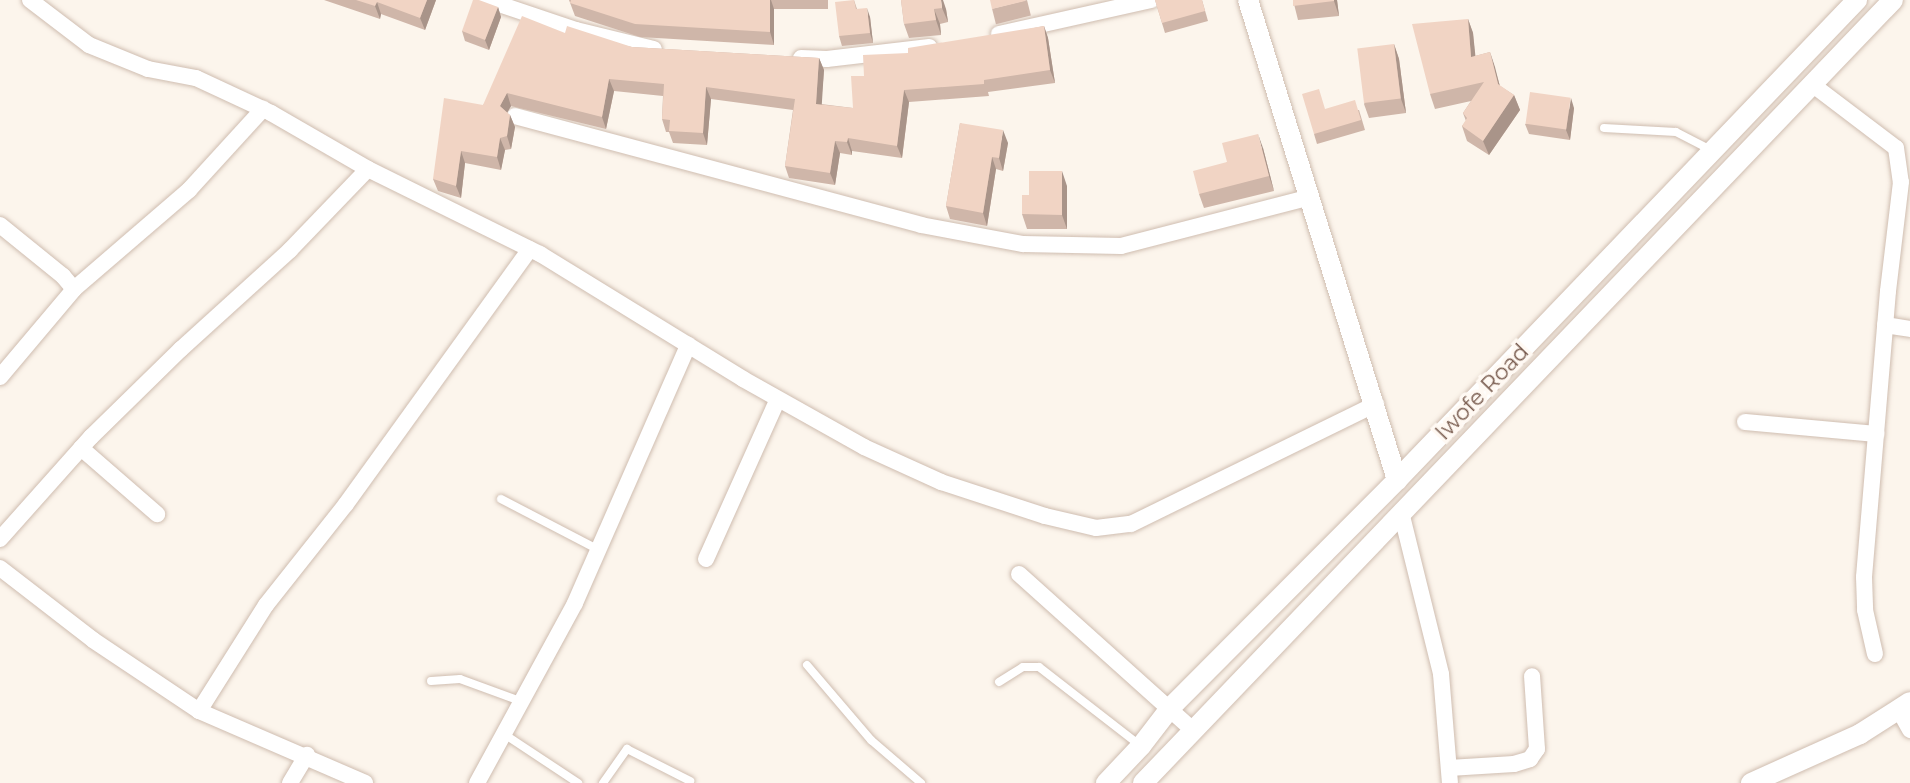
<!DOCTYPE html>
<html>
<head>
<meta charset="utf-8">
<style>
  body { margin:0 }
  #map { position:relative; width:1910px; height:783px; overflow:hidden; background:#fcf5ec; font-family:Montserrat,sans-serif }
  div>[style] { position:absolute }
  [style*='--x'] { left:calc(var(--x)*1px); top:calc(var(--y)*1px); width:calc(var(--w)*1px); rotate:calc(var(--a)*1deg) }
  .roads { filter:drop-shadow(0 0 2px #cfbdb0) drop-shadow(0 0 2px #cfbdb0) }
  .service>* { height:8px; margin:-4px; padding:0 4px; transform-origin:4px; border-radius:4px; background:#fff }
  .minor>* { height:16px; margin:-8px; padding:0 8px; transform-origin:8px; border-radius:8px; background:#fff }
  .tertiary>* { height:20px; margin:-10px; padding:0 10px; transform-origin:10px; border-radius:10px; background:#fff }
  .wall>* { inset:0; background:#cfb6a9; transform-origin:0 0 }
  .shaded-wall>* { inset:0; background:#a99489 }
  .building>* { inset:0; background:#f1d4c4; transform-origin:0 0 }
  span { translate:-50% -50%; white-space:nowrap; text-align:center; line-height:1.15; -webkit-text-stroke:7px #fff9f3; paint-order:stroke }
  .street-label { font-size:22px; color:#785b4e }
</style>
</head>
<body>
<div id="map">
  <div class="roads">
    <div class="service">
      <i style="--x:1604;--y:128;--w:72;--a:3.2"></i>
      <i style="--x:1676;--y:132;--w:42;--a:27.2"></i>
      <i style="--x:501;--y:499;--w:110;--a:27.5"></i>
      <i style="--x:807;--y:665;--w:99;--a:49.5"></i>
      <i style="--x:871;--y:740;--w:66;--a:40.7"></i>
      <i style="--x:431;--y:681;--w:29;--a:-4"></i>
      <i style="--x:460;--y:679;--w:64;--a:20.1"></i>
      <i style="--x:999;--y:682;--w:28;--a:-32"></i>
      <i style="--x:1023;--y:667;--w:16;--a:0"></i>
      <i style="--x:1039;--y:667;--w:129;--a:37.8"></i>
      <i style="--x:504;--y:734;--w:89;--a:33.5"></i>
      <i style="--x:603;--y:783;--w:42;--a:-54.8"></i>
      <i style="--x:627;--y:749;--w:71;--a:26.9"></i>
    </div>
    <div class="minor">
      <i style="--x:30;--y:0;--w:74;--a:37.3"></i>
      <i style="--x:89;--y:45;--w:64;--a:22.1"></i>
      <i style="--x:148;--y:69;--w:49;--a:10.6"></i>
      <i style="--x:196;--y:78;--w:83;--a:25"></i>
      <i style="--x:271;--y:113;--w:112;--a:30"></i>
      <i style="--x:368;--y:169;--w:192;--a:26.3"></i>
      <i style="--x:540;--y:254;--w:238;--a:31.6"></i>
      <i style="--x:743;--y:379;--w:139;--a:29.3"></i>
      <i style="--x:864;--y:447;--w:85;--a:24.4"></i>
      <i style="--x:941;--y:482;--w:109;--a:18.1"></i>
      <i style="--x:1045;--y:516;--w:52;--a:13.2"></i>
      <i style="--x:1096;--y:528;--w:35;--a:-7"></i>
      <i style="--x:1131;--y:524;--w:273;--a:-26.1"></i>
      <i style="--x:487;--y:0;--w:94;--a:18.6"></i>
      <i style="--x:576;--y:30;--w:80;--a:13.7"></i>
      <i style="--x:999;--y:34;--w:156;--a:-12.6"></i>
      <i style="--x:801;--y:58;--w:26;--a:2"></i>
      <i style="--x:827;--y:59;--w:103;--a:-6.7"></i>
      <i style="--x:1813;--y:85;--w:104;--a:37.2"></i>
      <i style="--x:1896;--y:148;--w:34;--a:82"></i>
      <i style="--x:1901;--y:182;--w:110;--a:96.8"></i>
      <i style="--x:1888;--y:291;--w:287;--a:94.8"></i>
      <i style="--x:1864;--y:577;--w:33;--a:88"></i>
      <i style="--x:1865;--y:610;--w:45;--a:77.2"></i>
      <i style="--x:515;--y:116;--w:420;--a:15"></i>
      <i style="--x:921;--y:225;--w:104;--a:10.6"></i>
      <i style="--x:1023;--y:244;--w:98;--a:1.2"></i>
      <i style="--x:1121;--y:246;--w:196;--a:-14.5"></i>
      <i style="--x:0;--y:225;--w:81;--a:39"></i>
      <i style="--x:63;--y:276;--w:17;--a:50"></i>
      <i style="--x:1885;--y:325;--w:25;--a:9"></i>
      <i style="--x:0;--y:377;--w:115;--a:-49.9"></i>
      <i style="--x:74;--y:289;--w:152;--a:-40.7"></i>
      <i style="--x:189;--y:190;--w:110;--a:-47.6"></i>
      <i style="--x:1745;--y:422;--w:132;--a:5.2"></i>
      <i style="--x:81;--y:448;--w:101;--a:41"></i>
      <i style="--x:1401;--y:512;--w:167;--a:76.1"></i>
      <i style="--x:1441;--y:674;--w:109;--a:85.3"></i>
      <i style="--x:0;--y:539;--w:137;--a:-48.3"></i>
      <i style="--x:91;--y:437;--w:126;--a:-44.4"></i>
      <i style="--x:181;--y:349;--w:147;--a:-42.2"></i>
      <i style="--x:290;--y:250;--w:112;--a:-46.1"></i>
      <i style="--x:706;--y:559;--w:175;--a:-65.8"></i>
      <i style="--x:0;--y:568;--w:118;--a:37.7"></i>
      <i style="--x:93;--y:640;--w:128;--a:33.8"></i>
      <i style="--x:199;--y:711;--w:181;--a:23.4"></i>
      <i style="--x:1019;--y:574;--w:235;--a:41.9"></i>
      <i style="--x:1899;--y:710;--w:23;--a:61"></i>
      <i style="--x:199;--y:711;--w:125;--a:-57.7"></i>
      <i style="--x:266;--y:605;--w:129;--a:-51.6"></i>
      <i style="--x:346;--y:504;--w:314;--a:-54.2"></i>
      <i style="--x:1449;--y:768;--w:65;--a:-3.5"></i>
      <i style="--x:1514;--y:764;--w:17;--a:-17"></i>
      <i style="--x:1530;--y:759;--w:12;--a:-55"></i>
      <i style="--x:1537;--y:749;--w:73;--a:-93.9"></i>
      <i style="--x:290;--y:783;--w:33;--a:-59"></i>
      <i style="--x:477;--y:783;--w:205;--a:-61.4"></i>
      <i style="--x:575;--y:603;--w:282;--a:-66.3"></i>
    </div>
    <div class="tertiary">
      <i style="--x:1248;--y:0;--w:503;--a:72.75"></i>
      <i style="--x:1106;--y:783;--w:51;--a:-46.6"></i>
      <i style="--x:1141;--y:746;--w:49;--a:-52.4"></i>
      <i style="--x:1171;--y:707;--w:320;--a:-45.1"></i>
      <i style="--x:1397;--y:480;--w:665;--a:-46.22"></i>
      <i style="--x:1143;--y:783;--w:1084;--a:-46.23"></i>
      <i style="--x:1751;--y:783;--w:120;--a:-24.2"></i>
      <i style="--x:1860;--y:734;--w:59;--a:-32.6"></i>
    </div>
  </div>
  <div class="wall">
    <i style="clip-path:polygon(324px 0,436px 0,425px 30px,381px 14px,380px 19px)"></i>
    <i style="clip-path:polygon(569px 0,828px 0,828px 9px,774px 9px,774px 45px,640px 37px,575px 16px)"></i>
    <i style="clip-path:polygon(854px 0,857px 9px,870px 17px,873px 43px,842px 46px,839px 36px)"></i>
    <i style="clip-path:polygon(901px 0,946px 9px,948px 22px,940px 24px,941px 35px,909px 38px,904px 24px)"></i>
    <i style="left:1027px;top:0;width:16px;height:36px;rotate:76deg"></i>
    <i style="clip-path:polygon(1155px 0,1202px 0,1208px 21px,1165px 33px)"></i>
    <i style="clip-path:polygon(1293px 0,1337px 0,1339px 16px,1298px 20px)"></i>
    <i style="clip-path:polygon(498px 7px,501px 17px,489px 50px,465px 41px,462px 31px)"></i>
    <i style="clip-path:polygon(1468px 19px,1473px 33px,1475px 56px,1490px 52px,1500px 86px,1514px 95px,1520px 110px,1489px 155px,1467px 141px,1462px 126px,1466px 121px,1463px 113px,1471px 101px,1435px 109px,1430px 94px)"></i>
    <i style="clip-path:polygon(1044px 26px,1048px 38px,1055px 83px,988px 92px,989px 96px,909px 102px,902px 158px,852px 151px,852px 155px,840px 153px,835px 185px,789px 178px,785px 166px,793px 110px,711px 99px,707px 145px,673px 143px,669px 132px,666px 132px,662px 119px,663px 96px,614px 91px,606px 129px,511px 106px,507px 113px,510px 115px,515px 127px,511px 149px,505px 150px,501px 170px,465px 163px,461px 198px,438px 191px,433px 179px,483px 105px,565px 33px,632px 47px,819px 58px,824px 70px,821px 104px,853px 108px,864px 76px,908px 53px)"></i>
    <i style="clip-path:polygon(1394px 44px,1399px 59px,1406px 113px,1369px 118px,1364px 104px)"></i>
    <i style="clip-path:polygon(1574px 108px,1570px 140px,1529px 134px,1525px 124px)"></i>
    <i style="clip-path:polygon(1326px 109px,1359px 110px,1365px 130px,1317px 144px,1314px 134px)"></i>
    <i style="clip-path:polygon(960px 123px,1008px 143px,1003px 171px,996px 169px,987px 226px,950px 219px,946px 206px)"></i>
    <i style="clip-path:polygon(1263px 148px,1274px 191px,1204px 208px,1199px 194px,1227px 162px)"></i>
    <i style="clip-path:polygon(1067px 186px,1067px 229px,1027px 229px,1022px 214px,1029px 195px)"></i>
  </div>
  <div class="shaded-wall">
    <i style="clip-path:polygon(427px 0,436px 0,425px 30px,420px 18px)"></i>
    <i style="clip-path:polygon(770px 0,771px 0,774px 9px,774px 45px,770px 32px)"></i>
    <i style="clip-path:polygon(941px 0,943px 0,946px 9px,948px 22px,942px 8px)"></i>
    <i style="clip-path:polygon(1334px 0,1337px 0,1339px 16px,1334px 1px)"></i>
    <i style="clip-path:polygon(377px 2px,381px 14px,380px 19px,375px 6px)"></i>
    <i style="clip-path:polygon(498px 7px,501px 17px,489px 50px,485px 40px)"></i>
    <i style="clip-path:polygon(867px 8px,870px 17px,873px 43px,870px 33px)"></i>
    <i style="clip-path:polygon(934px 9px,940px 24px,941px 35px,936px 20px)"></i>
    <i style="clip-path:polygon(1468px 19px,1473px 33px,1477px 71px,1471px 57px)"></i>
    <i style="clip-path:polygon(1044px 26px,1048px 38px,1055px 83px,1050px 70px)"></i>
    <i style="clip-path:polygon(1394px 44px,1399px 59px,1406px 113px,1401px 99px)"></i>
    <i style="clip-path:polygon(1490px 52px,1495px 67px,1503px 99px,1498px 84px)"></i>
    <i style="clip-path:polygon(819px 58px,824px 70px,821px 116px,816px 104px)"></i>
    <i style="clip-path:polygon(609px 79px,614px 91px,606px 129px,602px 117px)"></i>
    <i style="clip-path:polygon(706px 87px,711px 99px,707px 145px,703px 133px)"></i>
    <i style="clip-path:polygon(904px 90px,909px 102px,902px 158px,897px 146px)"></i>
    <i style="clip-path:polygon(507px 93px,511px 106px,504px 118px,500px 106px)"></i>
    <i style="clip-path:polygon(1514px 95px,1520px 110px,1489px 155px,1483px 141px)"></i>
    <i style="clip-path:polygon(1571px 98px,1574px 108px,1570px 140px,1566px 130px)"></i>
    <i style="clip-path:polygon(510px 115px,515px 127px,511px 149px,507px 136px)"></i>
    <i style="clip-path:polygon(1003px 130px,1008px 143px,1003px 171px,999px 158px)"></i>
    <i style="clip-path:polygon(1258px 134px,1263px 148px,1274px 191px,1269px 176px)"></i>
    <i style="clip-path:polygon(500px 138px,505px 150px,501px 170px,497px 157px)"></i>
    <i style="clip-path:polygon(848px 138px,852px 151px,852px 155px,847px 142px)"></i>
    <i style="clip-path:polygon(835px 141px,840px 153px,835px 185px,830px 173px)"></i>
    <i style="clip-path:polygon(461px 151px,465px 163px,461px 198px,456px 186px)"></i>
    <i style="clip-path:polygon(992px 157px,996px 169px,987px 226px,983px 213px)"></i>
    <i style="clip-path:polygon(1062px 171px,1067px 186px,1067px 229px,1062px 215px)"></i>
  </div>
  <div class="building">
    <i style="clip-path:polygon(356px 0,427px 0,420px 18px,377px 2px,375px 6px)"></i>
    <i style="clip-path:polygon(473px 0,479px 0,498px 7px,485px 40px,462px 31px)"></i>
    <i style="clip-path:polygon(571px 0,770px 0,770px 32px,635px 24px,570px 3px)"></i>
    <i style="clip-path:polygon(854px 0,856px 9px,867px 8px,870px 33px,839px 36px,835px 2px)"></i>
    <i style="clip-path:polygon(901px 0,941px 0,942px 8px,934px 9px,936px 20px,904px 24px)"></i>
    <i style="clip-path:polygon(990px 0,1025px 0,1025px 1px,992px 9px)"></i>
    <i style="clip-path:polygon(1155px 0,1202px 0,1205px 11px,1162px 23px)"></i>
    <i style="clip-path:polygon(1293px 0,1334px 0,1334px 1px,1293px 6px)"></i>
    <i style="clip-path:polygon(522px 16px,565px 33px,567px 26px,632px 47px,819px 58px,816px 104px,853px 108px,851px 76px,864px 76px,863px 55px,908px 53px,908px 48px,1044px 26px,1050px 70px,984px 80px,984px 84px,904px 90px,897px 146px,848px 138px,847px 142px,835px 141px,830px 173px,785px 166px,795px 99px,706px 87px,703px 133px,669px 131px,670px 120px,662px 119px,664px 84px,609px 79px,602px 117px,507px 93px,500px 106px,510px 115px,507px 136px,500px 138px,497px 157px,461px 151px,456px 186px,433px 179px,444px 98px,483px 105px)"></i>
    <i style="clip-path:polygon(1468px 19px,1471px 57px,1490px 52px,1498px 84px,1514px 95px,1483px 141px,1462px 126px,1467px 118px,1463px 113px,1484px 82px,1430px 94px,1412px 24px)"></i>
    <i style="left:1394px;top:44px;width:55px;height:37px;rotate:83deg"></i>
    <i style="clip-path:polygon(1319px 89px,1325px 109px,1355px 100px,1361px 120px,1314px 134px,1302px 94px)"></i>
    <i style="left:1530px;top:92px;width:41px;height:32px;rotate:8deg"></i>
    <i style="clip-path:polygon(960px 123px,1003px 130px,999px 158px,992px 157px,983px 213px,946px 206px)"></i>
    <i style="clip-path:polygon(1258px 134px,1269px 176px,1199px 194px,1193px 171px,1227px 162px,1222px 143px)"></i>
    <i style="clip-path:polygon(1029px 171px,1062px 171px,1062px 215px,1022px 214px,1022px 195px,1029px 195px)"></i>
  </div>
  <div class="street-label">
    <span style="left:1482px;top:392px;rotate:-46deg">Iwofe Road</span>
  </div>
</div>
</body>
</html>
